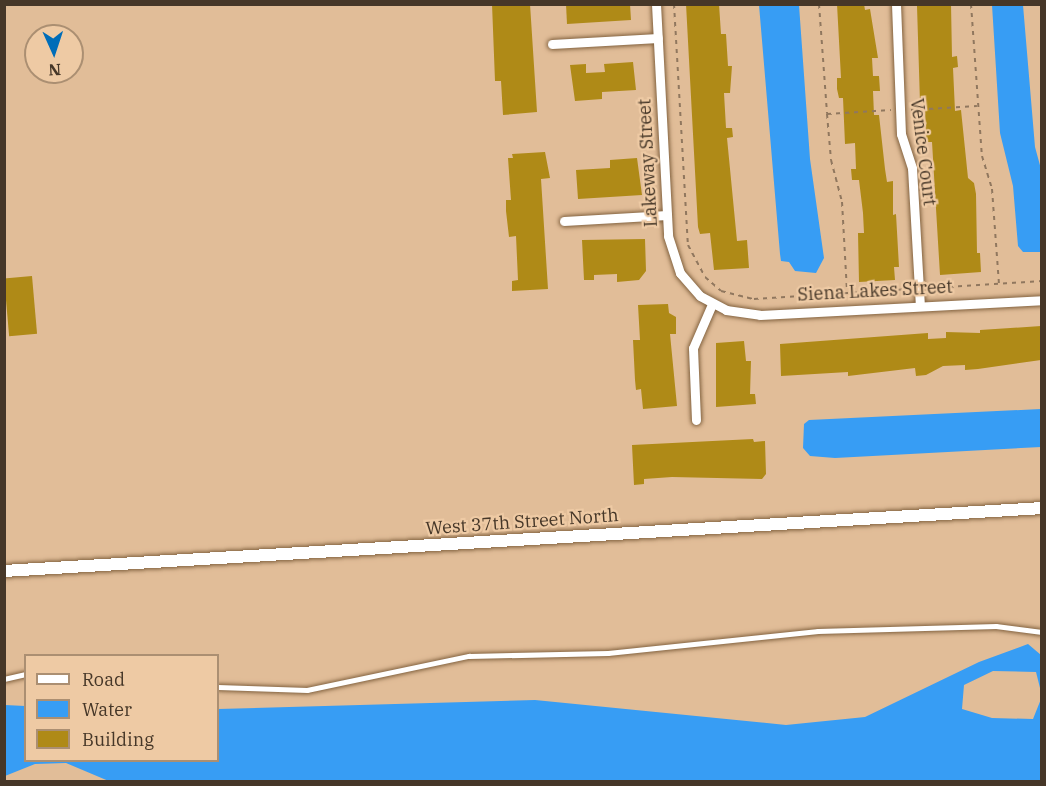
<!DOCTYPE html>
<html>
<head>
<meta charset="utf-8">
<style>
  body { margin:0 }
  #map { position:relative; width:1046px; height:786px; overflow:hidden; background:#e1bd98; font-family:"IBM Plex Serif",serif }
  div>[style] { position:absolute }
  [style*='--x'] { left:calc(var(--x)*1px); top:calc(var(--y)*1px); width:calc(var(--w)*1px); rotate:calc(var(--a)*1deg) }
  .water>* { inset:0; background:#379df4 }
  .building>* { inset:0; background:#af8a17; transform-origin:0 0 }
  .path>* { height:2px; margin-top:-1px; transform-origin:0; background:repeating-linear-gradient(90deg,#90775e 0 4.5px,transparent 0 9px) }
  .roads { filter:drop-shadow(0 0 2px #836340) drop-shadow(0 0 2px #836340) }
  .service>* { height:4.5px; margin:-2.25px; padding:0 2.25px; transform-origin:2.25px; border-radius:2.25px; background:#fff }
  .minor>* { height:9px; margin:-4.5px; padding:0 4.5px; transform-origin:4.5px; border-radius:4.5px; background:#fff }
  .tertiary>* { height:12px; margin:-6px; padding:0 6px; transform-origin:6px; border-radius:6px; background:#fff }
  span { translate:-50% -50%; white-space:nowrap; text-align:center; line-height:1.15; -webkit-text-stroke:4.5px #eecaa4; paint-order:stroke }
  .street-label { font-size:18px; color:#463728 }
  .frame { position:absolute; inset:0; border:6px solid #463728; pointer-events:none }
  .legend { position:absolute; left:24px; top:654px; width:195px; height:108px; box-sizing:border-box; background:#eecaa4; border:2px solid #ab8f72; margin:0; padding:8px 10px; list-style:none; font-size:18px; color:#463728 }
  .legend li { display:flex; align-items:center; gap:12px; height:30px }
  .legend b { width:30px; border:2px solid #ab8f72 }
  .north { position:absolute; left:24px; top:24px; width:60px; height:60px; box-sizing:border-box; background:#eecaa4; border:2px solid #ab8f72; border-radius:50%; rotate:177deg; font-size:16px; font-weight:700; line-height:24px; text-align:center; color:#463728 }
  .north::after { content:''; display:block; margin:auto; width:21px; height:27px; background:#006db8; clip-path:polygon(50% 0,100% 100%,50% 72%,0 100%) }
</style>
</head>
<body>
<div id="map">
  <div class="water">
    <i style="clip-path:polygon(759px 5px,799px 5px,810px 159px,824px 258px,816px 273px,795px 271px,789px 262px,781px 261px,780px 254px)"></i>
    <i style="clip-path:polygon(992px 5px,1023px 5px,1035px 147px,1041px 169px,1041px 252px,1023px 252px,1018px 246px,1013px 186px,1000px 133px)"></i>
    <i style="clip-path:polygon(1041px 409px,1041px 447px,835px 458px,810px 456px,803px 448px,804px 424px,809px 420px)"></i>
    <i style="clip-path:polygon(1028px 644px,1041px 655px,1041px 692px,1036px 672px,993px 671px,964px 685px,962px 709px,992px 718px,1033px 719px,1041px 699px,1041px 781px,111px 782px,66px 763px,35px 764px,5px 776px,5px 705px,25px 706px,26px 760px,218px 760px,218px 709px,535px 700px,786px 725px,865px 717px,979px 662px)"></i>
  </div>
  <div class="building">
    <i style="clip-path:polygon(492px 4px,530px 4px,537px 112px,503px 115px,501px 81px,495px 81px)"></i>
    <i style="clip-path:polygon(566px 4px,630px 4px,631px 20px,567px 24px)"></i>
    <i style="clip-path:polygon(686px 4px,719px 4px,721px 34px,726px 34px,728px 66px,732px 66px,730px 93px,724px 93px,726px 128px,732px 128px,733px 137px,727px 138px,737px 241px,747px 240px,749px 268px,714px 270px,710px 233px,700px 234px,698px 227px)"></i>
    <i style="clip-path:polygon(837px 4px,864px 4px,865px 10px,870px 9px,878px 58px,872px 58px,873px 76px,879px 76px,880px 91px,873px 91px,874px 115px,879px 115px,885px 169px,887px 182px,893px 181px,893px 215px,896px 214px,899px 267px,894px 267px,895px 280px,859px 282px,858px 233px,864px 233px,863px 213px,859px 180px,852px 180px,851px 169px,856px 169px,855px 143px,845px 144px,843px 98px,839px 98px,837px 89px,837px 78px,841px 78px)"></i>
    <i style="clip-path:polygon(951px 4px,952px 57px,957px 56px,958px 67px,953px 68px,955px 111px,961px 110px,968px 178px,974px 183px,976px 194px,977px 253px,980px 253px,981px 272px,940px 275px,932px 142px,926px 142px,925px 103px,920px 103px,917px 6px)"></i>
    <i style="clip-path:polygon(633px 62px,636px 90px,602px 92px,602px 99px,575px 101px,570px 65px,586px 64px,586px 73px,605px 72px,604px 64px)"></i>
    <i style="clip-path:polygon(545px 152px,550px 178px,541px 179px,548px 289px,512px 291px,512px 281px,518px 280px,516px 236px,509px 237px,506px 211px,506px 200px,511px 200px,508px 158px,513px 158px,512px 154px)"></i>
    <i style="clip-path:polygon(637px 158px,642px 195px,578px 199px,576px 170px,610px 168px,610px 160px)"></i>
    <i style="clip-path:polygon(645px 239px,646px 271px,639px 280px,617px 282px,617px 274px,594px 275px,594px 280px,584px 280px,582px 240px)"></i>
    <i style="left:32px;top:276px;width:58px;height:28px;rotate:85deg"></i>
    <i style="clip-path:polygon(668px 304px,669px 313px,676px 317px,676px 334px,670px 334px,677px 406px,643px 409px,641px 389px,636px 390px,635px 380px,633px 340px,640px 340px,638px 305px)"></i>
    <i style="clip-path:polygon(1041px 326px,1041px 360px,978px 369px,965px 370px,965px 365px,943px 366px,926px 375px,916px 376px,915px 368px,848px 376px,848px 372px,781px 376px,780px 344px,928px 333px,928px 339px,946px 338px,946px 332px,980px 333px,980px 330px)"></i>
    <i style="clip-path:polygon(744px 341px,746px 361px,751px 361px,750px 394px,755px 394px,756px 404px,716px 407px,716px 343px)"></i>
    <i style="clip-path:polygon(753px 439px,754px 442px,765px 441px,766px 474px,762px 479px,672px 477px,644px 479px,644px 484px,634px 485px,632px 445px)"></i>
  </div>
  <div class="path">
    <i style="--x:674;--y:4;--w:241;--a:86.7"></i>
    <i style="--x:688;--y:245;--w:36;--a:62"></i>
    <i style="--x:705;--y:277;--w:21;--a:41"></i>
    <i style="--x:721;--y:291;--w:34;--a:14"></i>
    <i style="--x:754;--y:299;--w:156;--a:-3.7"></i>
    <i style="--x:819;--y:4;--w:110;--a:85.8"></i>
    <i style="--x:827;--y:114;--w:64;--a:-3.6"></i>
    <i style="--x:971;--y:4;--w:152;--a:85.9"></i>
    <i style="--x:982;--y:156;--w:34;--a:73"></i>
    <i style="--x:992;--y:189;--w:95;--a:85.8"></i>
    <i style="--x:911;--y:110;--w:66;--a:-3.5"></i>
    <i style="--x:827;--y:114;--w:46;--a:85"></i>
    <i style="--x:831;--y:160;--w:43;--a:75.3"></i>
    <i style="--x:842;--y:202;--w:90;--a:86.8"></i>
    <i style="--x:931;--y:288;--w:111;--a:-3.6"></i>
  </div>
  <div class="roads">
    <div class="service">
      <i style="--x:4;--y:679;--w:23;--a:-13"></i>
      <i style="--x:218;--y:687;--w:89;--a:1.9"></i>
      <i style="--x:307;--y:690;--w:166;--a:-11.9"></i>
      <i style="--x:469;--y:656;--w:139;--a:-1.2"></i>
      <i style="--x:608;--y:653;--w:211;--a:-6"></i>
      <i style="--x:818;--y:631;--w:178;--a:-1.6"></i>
      <i style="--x:996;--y:626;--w:46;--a:7.4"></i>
    </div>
    <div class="minor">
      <i style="--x:656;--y:4;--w:232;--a:87"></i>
      <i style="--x:668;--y:236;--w:39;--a:72"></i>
      <i style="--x:680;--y:273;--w:30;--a:49"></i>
      <i style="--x:700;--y:296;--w:30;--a:28"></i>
      <i style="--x:726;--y:310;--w:34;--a:8"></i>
      <i style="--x:760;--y:315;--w:282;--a:-3"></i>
      <i style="--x:896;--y:4;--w:130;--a:87.8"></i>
      <i style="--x:901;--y:134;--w:36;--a:72"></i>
      <i style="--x:912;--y:168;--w:137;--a:86.7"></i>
      <i style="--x:552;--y:44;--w:106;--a:-3.2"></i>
      <i style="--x:564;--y:221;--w:103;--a:-3.3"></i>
      <i style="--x:696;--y:420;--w:72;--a:-92.4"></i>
      <i style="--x:693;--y:348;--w:48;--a:-66.6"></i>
    </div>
    <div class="tertiary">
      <i style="--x:4;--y:571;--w:1040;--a:-3.47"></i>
    </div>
  </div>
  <div class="street-label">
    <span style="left:923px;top:152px;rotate:83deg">Venice Court</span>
    <span style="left:648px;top:163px;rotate:-93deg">Lakeway Street</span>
    <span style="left:875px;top:291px;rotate:-3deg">Siena Lakes Street</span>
    <span style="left:522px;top:522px;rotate:-4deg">West 37th Street North</span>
  </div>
  <div class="frame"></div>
  <ul class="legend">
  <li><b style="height:8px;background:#fff"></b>Road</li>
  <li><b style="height:16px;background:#379df4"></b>Water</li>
  <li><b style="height:16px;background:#af8a17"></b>Building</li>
  </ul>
  <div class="north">N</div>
</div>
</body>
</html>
